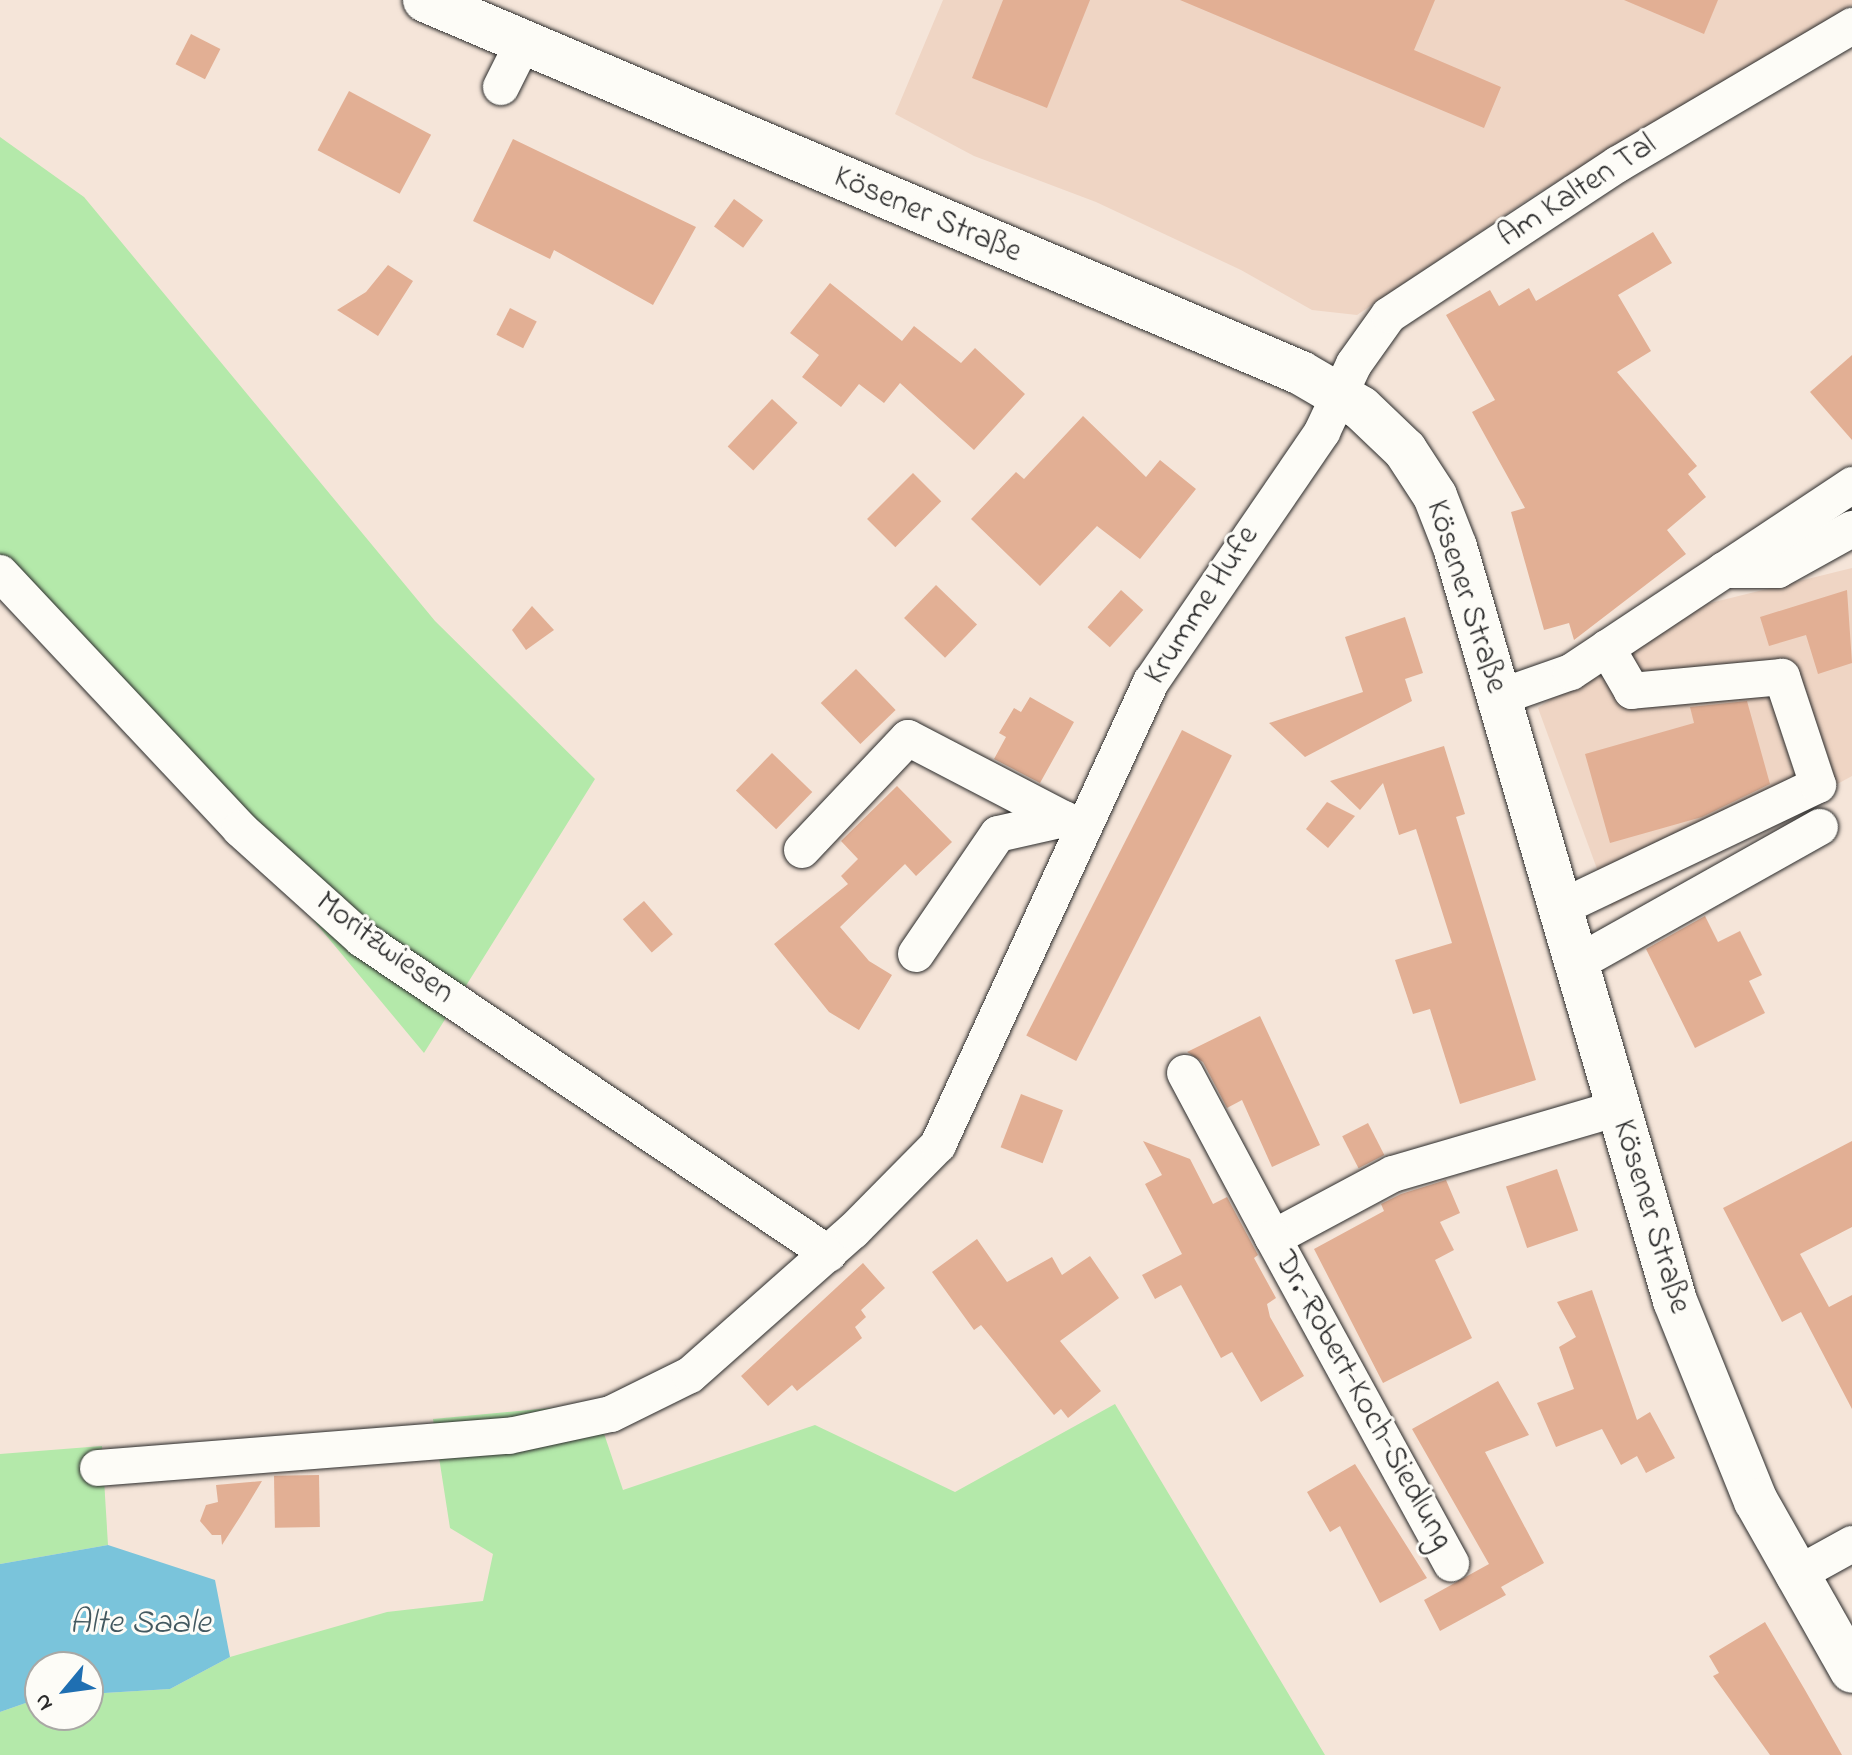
<!DOCTYPE html>
<html>
<head>
<meta charset="utf-8">
<style>
  body { margin:0 }
  #map { position:relative; width:1852px; height:1755px; overflow:hidden; background:#f5e5d9; font-family:"Indie Flower",sans-serif }
  div>[style] { position:absolute }
  [style*='--x'] { left:calc(var(--x)*1px); top:calc(var(--y)*1px); width:calc(var(--w)*1px); rotate:calc(var(--a)*1deg) }
  .built>* { inset:0; background:#efd5c4 }
  .green>* { inset:0; background:#b4e9aa }
  .water>* { inset:0; background:#7ac4db }
  .building>* { inset:0; background:#e2af94; transform-origin:0 0 }
  .roads { filter:drop-shadow(0 0 2px #2b2b2b) drop-shadow(0 0 2px #2b2b2b) }
  .minor>* { height:36px; margin:-18px; padding:0 18px; transform-origin:18px; border-radius:18px; background:#fdfcf7 }
  .major>* { height:44px; margin:-22px; padding:0 22px; transform-origin:22px; border-radius:22px; background:#fdfcf7 }
  span { translate:-50% -50%; white-space:nowrap; text-align:center; line-height:1.15; -webkit-text-stroke:6px #fdfcf7; paint-order:stroke }
  .street-label { font-size:32px; color:#2b2b2b }
  .water-label { font-size:34px; color:#435960; font-style:italic }
  .north { position:absolute; left:24px; top:1651px; width:80px; height:80px; box-sizing:border-box; background:#fdfcf7; border:2px solid #a9a8a5; border-radius:50%; rotate:241deg; font-size:22px; font-weight:700; line-height:32px; text-align:center; color:#2b2b2b }
  .north::after { content:''; display:block; margin:auto; width:28px; height:36px; background:#1f6fb2; clip-path:polygon(50% 0,100% 100%,50% 72%,0 100%) }
</style>
</head>
<body>
<div id="map">
  <div class="built">
    <i style="clip-path:polygon(943px 0,1852px 0,1852px 5px,1536px 194px,1357px 315px,1312px 310px,1241px 270px,1096px 202px,974px 156px,895px 114px)"></i>
    <i style="clip-path:polygon(1852px 568px,1852px 776px,1611px 907px,1538px 708px,1678px 611px)"></i>
  </div>
  <div class="green">
    <i style="clip-path:polygon(0 137px,84px 197px,435px 621px,595px 779px,424px 1053px,300px 904px,0 586px)"></i>
    <i style="clip-path:polygon(594px 1404px,623px 1490px,815px 1425px,955px 1492px,1115px 1404px,1325px 1755px,0 1755px,0 1712px,40px 1698px,40px 1715px,88px 1715px,88px 1694px,170px 1689px,230px 1657px,387px 1612px,483px 1601px,493px 1554px,450px 1528px,433px 1419px)"></i>
    <i style="clip-path:polygon(102px 1446px,108px 1545px,0 1564px,0 1454px)"></i>
  </div>
  <div class="water">
    <i style="clip-path:polygon(108px 1545px,215px 1580px,230px 1657px,170px 1689px,88px 1694px,88px 1667px,40px 1667px,40px 1698px,0 1712px,0 1564px)"></i>
  </div>
  <div class="building">
    <i style="clip-path:polygon(1003px 0,1090px 0,1047px 108px,972px 78px)"></i>
    <i style="clip-path:polygon(1180px 0,1435px 0,1414px 50px,1501px 87px,1484px 128px)"></i>
    <i style="clip-path:polygon(1624px 0,1718px 0,1704px 34px)"></i>
    <i style="left:191px;top:34px;width:33px;height:34px;rotate:27deg"></i>
    <i style="left:349px;top:91px;width:93px;height:67px;rotate:28deg"></i>
    <i style="clip-path:polygon(513px 139px,696px 227px,653px 305px,554px 250px,550px 259px,473px 221px)"></i>
    <i style="left:734px;top:199px;width:36px;height:34px;rotate:36deg"></i>
    <i style="clip-path:polygon(1653px 232px,1672px 263px,1618px 295px,1651px 351px,1617px 372px,1697px 466px,1688px 474px,1706px 497px,1667px 530px,1686px 554px,1574px 640px,1569px 623px,1544px 630px,1511px 512px,1525px 508px,1472px 412px,1495px 400px,1446px 315px,1490px 290px,1499px 306px,1529px 288px,1536px 301px)"></i>
    <i style="clip-path:polygon(388px 265px,413px 281px,378px 336px,337px 310px,366px 292px)"></i>
    <i style="clip-path:polygon(830px 283px,902px 341px,914px 326px,961px 363px,975px 348px,1025px 394px,974px 450px,900px 383px,884px 403px,859px 384px,841px 407px,802px 377px,819px 355px,790px 333px)"></i>
    <i style="left:510px;top:308px;width:30px;height:30px;rotate:27deg"></i>
    <i style="clip-path:polygon(1852px 355px,1852px 440px,1810px 392px)"></i>
    <i style="left:772px;top:399px;width:35px;height:65px;rotate:43deg"></i>
    <i style="clip-path:polygon(1083px 416px,1146px 477px,1160px 460px,1196px 489px,1140px 559px,1097px 526px,1040px 586px,971px 519px,1016px 472px,1024px 479px)"></i>
    <i style="left:913px;top:473px;width:40px;height:65px;rotate:45deg"></i>
    <i style="left:936px;top:585px;width:57px;height:46px;rotate:44deg"></i>
    <i style="left:1121px;top:590px;width:30px;height:50px;rotate:42deg"></i>
    <i style="clip-path:polygon(1847px 590px,1852px 663px,1818px 674px,1806px 635px,1769px 646px,1760px 617px)"></i>
    <i style="clip-path:polygon(532px 606px,554px 630px,526px 650px,512px 630px)"></i>
    <i style="clip-path:polygon(1405px 617px,1423px 673px,1405px 679px,1412px 701px,1305px 757px,1269px 723px,1363px 692px,1345px 637px)"></i>
    <i style="left:856px;top:669px;width:57px;height:49px;rotate:46deg"></i>
    <i style="clip-path:polygon(1030px 697px,1074px 722px,1040px 783px,994px 759px,1006px 737px,999px 733px,1014px 708px,1021px 712px)"></i>
    <i style="clip-path:polygon(1747px 701px,1770px 784px,1702px 817px,1610px 843px,1585px 754px,1694px 723px,1690px 707px)"></i>
    <i style="left:1182px;top:730px;width:56px;height:343px;rotate:27deg"></i>
    <i style="clip-path:polygon(1444px 746px,1465px 814px,1456px 817px,1536px 1080px,1460px 1104px,1430px 1009px,1413px 1014px,1395px 960px,1452px 943px,1416px 829px,1399px 835px,1383px 783px,1360px 810px,1330px 781px)"></i>
    <i style="left:772px;top:753px;width:56px;height:52px;rotate:44deg"></i>
    <i style="clip-path:polygon(897px 786px,952px 842px,916px 876px,905px 864px,840px 927px,869px 961px,892px 975px,859px 1030px,829px 1012px,774px 944px,848px 884px,841px 876px,858px 859px,841px 841px)"></i>
    <i style="clip-path:polygon(1327px 802px,1355px 816px,1328px 848px,1306px 829px)"></i>
    <i style="left:644px;top:901px;width:44px;height:28px;rotate:49deg"></i>
    <i style="clip-path:polygon(1705px 916px,1718px 942px,1740px 931px,1762px 975px,1749px 981px,1765px 1013px,1695px 1048px,1646px 949px)"></i>
    <i style="clip-path:polygon(1260px 1016px,1320px 1145px,1272px 1167px,1242px 1100px,1227px 1108px,1203px 1062px,1187px 1052px)"></i>
    <i style="left:1021px;top:1094px;width:45px;height:57px;rotate:21deg"></i>
    <i style="left:1368px;top:1123px;width:36px;height:29px;rotate:63deg"></i>
    <i style="clip-path:polygon(1143px 1141px,1190px 1159px,1213px 1204px,1227px 1197px,1258px 1255px,1254px 1258px,1276px 1298px,1267px 1304px,1270px 1317px,1304px 1376px,1261px 1402px,1232px 1352px,1221px 1358px,1181px 1285px,1155px 1299px,1142px 1275px,1182px 1254px,1145px 1184px,1162px 1175px)"></i>
    <i style="clip-path:polygon(1852px 1141px,1852px 1227px,1800px 1254px,1829px 1307px,1852px 1295px,1852px 1409px,1801px 1312px,1782px 1322px,1723px 1208px)"></i>
    <i style="left:1557px;top:1169px;width:65px;height:54px;rotate:71deg"></i>
    <i style="clip-path:polygon(1446px 1180px,1460px 1213px,1440px 1222px,1454px 1250px,1435px 1260px,1472px 1338px,1383px 1383px,1314px 1249px,1384px 1211px,1381px 1204px,1401px 1194px)"></i>
    <i style="clip-path:polygon(977px 1239px,1007px 1282px,1052px 1257px,1062px 1275px,1090px 1256px,1119px 1298px,1060px 1341px,1101px 1391px,1068px 1418px,1061px 1409px,1054px 1415px,981px 1325px,974px 1330px,932px 1272px)"></i>
    <i style="clip-path:polygon(863px 1263px,885px 1288px,861px 1310px,866px 1317px,855px 1327px,862px 1338px,797px 1391px,792px 1385px,768px 1406px,741px 1376px)"></i>
    <i style="clip-path:polygon(1592px 1290px,1637px 1420px,1650px 1412px,1675px 1458px,1646px 1473px,1637px 1456px,1621px 1465px,1602px 1429px,1556px 1447px,1537px 1403px,1574px 1389px,1559px 1347px,1576px 1337px,1557px 1302px)"></i>
    <i style="clip-path:polygon(1498px 1381px,1529px 1435px,1485px 1452px,1544px 1563px,1501px 1587px,1506px 1595px,1440px 1631px,1424px 1600px,1489px 1564px,1412px 1429px)"></i>
    <i style="clip-path:polygon(1355px 1464px,1427px 1578px,1380px 1603px,1340px 1526px,1330px 1532px,1307px 1492px)"></i>
    <i style="left:319px;top:1475px;width:52px;height:45px;rotate:89deg"></i>
    <i style="clip-path:polygon(262px 1481px,242px 1514px,222px 1545px,221px 1535px,212px 1535px,200px 1521px,206px 1505px,218px 1502px,216px 1485px)"></i>
    <i style="clip-path:polygon(1765px 1622px,1805px 1690px,1842px 1755px,1770px 1755px,1713px 1676px,1719px 1673px,1709px 1656px)"></i>
  </div>
  <div class="roads">
    <div class="minor">
      <i style="--x:501;--y:87;--w:49;--a:-63.4"></i>
      <i style="--x:1724;--y:570;--w:54;--a:0"></i>
      <i style="--x:1778;--y:570;--w:85;--a:-29"></i>
      <i style="--x:0;--y:573;--w:351;--a:46.8"></i>
      <i style="--x:240;--y:829;--w:164;--a:42"></i>
      <i style="--x:362;--y:939;--w:563;--a:34"></i>
      <i style="--x:1497;--y:698;--w:78;--a:-19.4"></i>
      <i style="--x:1571;--y:672;--w:338;--a:-33.6"></i>
      <i style="--x:802;--y:850;--w:154;--a:-46.6"></i>
      <i style="--x:908;--y:738;--w:197;--a:27.5"></i>
      <i style="--x:1558;--y:909;--w:288;--a:-25.5"></i>
      <i style="--x:1818;--y:785;--w:114;--a:-108.4"></i>
      <i style="--x:1782;--y:677;--w:151;--a:174.7"></i>
      <i style="--x:1632;--y:691;--w:50;--a:-120.2"></i>
      <i style="--x:916;--y:954;--w:145;--a:-55.7"></i>
      <i style="--x:998;--y:834;--w:68;--a:-12.8"></i>
      <i style="--x:1574;--y:965;--w:282;--a:-29.3"></i>
      <i style="--x:1185;--y:1073;--w:187;--a:61.9"></i>
      <i style="--x:1273;--y:1238;--w:136;--a:-28.1"></i>
      <i style="--x:1393;--y:1174;--w:232;--a:-16.3"></i>
      <i style="--x:1273;--y:1238;--w:371;--a:61.3"></i>
      <i style="--x:98;--y:1468;--w:412;--a:-4.5"></i>
      <i style="--x:509;--y:1436;--w:104;--a:-12.2"></i>
      <i style="--x:611;--y:1414;--w:88;--a:-26.3"></i>
      <i style="--x:690;--y:1375;--w:217;--a:-41.5"></i>
      <i style="--x:853;--y:1231;--w:121;--a:-45.3"></i>
      <i style="--x:938;--y:1145;--w:510;--a:-65.3"></i>
      <i style="--x:1151;--y:682;--w:303;--a:-55.6"></i>
      <i style="--x:1322;--y:432;--w:75;--a:-64.8"></i>
      <i style="--x:1354;--y:364;--w:60;--a:-54.5"></i>
      <i style="--x:1389;--y:315;--w:274;--a:-33.4"></i>
      <i style="--x:1618;--y:164;--w:272;--a:-30.5"></i>
      <i style="--x:1794;--y:1576;--w:66;--a:-28.9"></i>
    </div>
    <div class="major">
      <i style="--x:425;--y:0;--w:952;--a:23.06"></i>
      <i style="--x:1301;--y:373;--w:69;--a:30.3"></i>
      <i style="--x:1361;--y:408;--w:61;--a:43.7"></i>
      <i style="--x:1405;--y:450;--w:55;--a:56.9"></i>
      <i style="--x:1435;--y:496;--w:55;--a:68.6"></i>
      <i style="--x:1455;--y:547;--w:785;--a:73.73"></i>
      <i style="--x:1675;--y:1301;--w:216;--a:68"></i>
      <i style="--x:1756;--y:1501;--w:195;--a:60.5"></i>
    </div>
  </div>
  <div class="street-label">
    <span style="left:1578px;top:192px;rotate:-33deg">Am Kalten Tal</span>
    <span style="left:927px;top:216px;rotate:23deg">Kösener Straße</span>
    <span style="left:1465px;top:597px;rotate:72deg">Kösener Straße</span>
    <span style="left:1203px;top:606px;rotate:-57deg">Krumme Hufe</span>
    <span style="left:384px;top:949px;rotate:37deg">Moritzwiesen</span>
    <span style="left:1650px;top:1217px;rotate:73deg">Kösener Straße</span>
    <span style="left:1362px;top:1401px;rotate:61deg">Dr.-Robert-Koch-Siedlung</span>
  </div>
  <div class="water-label">
    <span style="left:140px;top:1625px">Alte Saale</span>
  </div>
  <div class="north">N</div>
</div>
</body>
</html>
